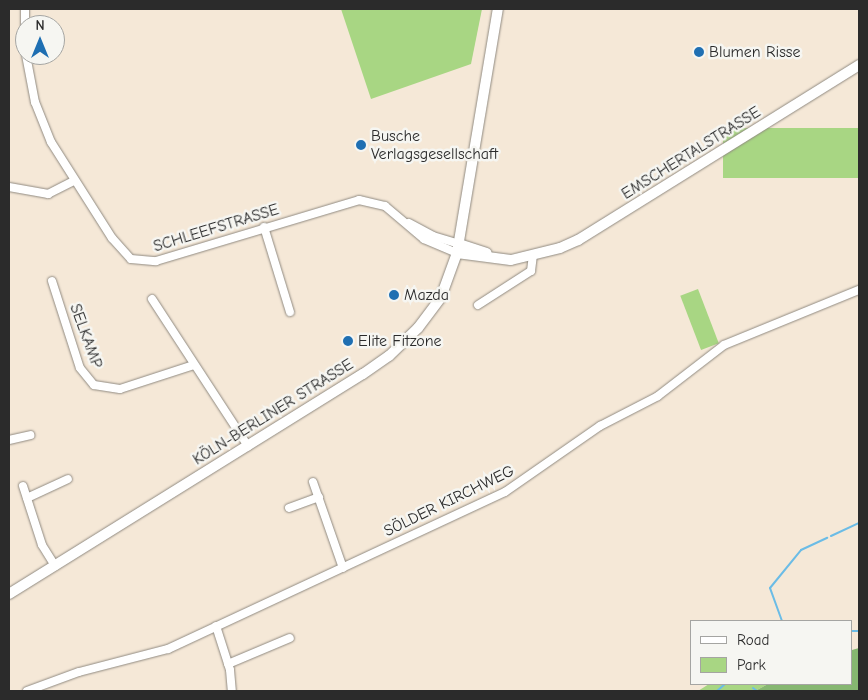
<!DOCTYPE html>
<html>
<head>
<meta charset="utf-8">
<style>
  body { margin:0 }
  #map { position:relative; width:868px; height:700px; overflow:hidden; background:#f5e8d7; font-family:"Comic Neue",sans-serif }
  div>[style] { position:absolute }
  [style*='--x'] { left:calc(var(--x)*1px); top:calc(var(--y)*1px); width:calc(var(--w)*1px); rotate:calc(var(--a)*1deg) }
  .green>* { inset:0; background:#a8d683; transform-origin:0 0 }
  .forest>* { inset:0; background:#86b771 }
  .stream>* { height:2px; margin:-1px; padding:0 1px; transform-origin:1px; border-radius:1px; background:#6bbce6 }
  .roads { filter:drop-shadow(0 0 1px #908a81) drop-shadow(0 0 1px #908a81) }
  .minor>* { height:8px; margin:-4px; padding:0 4px; transform-origin:4px; border-radius:4px; background:#fff }
  .major>* { height:10px; margin:-5px; padding:0 5px; transform-origin:5px; border-radius:5px; background:#fff }
  .dots>* { width:14px; height:14px; translate:-50% -50%; box-sizing:border-box; border:2px solid #f6f6f2; border-radius:50% }
  span { translate:-50% -50%; white-space:nowrap; text-align:center; line-height:1.15; -webkit-text-stroke:5px #f6f6f2; paint-order:stroke }
  .poi-label { font-size:16px; color:#2b2b2b }
  .left { translate:0 -50%; text-align:left }
  .street-label { font-size:16px; color:#2b2b2b }
  .frame { position:absolute; inset:0; border:10px solid #2b2b2b; pointer-events:none }
  .legend { position:absolute; left:690px; top:620px; width:162px; height:65px; box-sizing:border-box; background:#f6f6f2; border:1px solid #a5a5a2; margin:0; padding:6px 9px; list-style:none; font-size:15px; color:#2b2b2b }
  .legend li { display:flex; align-items:center; gap:10px; height:25px }
  .legend b { width:25px; border:1px solid #a5a5a2 }
  .north { position:absolute; left:15px; top:15px; width:50px; height:50px; box-sizing:border-box; background:#f6f6f2; border:1px solid #a5a5a2; border-radius:50%; rotate:0deg; font-size:14px; font-weight:700; line-height:20px; text-align:center; color:#2b2b2b }
  .north::after { content:''; display:block; margin:auto; width:18px; height:22px; background:#1f6fb2; clip-path:polygon(50% 0,100% 100%,50% 72%,0 100%) }
</style>
</head>
<body>
<div id="map">
  <div class="green">
    <i style="clip-path:polygon(341px 9px,482px 9px,471px 64px,371px 99px)"></i>
    <i style="left:859px;top:128px;width:50px;height:136px;rotate:90deg"></i>
    <i style="left:698px;top:289px;width:58px;height:19px;rotate:69deg"></i>
    <i style="clip-path:polygon(709px 684px,768px 684px,755px 691px,698px 691px)"></i>
  </div>
  <div class="forest">
    <i style="clip-path:polygon(859px 648px,859px 691px,755px 691px,768px 684px,852px 684px,852px 650px)"></i>
  </div>
  <div class="stream">
    <i style="--x:831;--y:536;--w:31;--a:-25"></i>
    <i style="--x:782;--y:621;--w:35;--a:-110"></i>
    <i style="--x:770;--y:588;--w:49;--a:-50.8"></i>
    <i style="--x:801;--y:550;--w:29;--a:-25"></i>
    <i style="--x:852;--y:631;--w:7;--a:0"></i>
    <i style="--x:753;--y:688;--w:5;--a:37"></i>
    <i style="--x:717;--y:691;--w:11;--a:-41"></i>
  </div>
  <div class="roads">
    <div class="minor">
      <i style="--x:25;--y:45;--w:36;--a:-90"></i>
      <i style="--x:26;--y:55;--w:48;--a:79.2"></i>
      <i style="--x:35;--y:102;--w:43;--a:68.2"></i>
      <i style="--x:51;--y:142;--w:114;--a:57.6"></i>
      <i style="--x:112;--y:238;--w:28;--a:48"></i>
      <i style="--x:131;--y:259;--w:25;--a:5"></i>
      <i style="--x:156;--y:261;--w:212;--a:-16.7"></i>
      <i style="--x:359;--y:200;--w:27;--a:13"></i>
      <i style="--x:385;--y:206;--w:51;--a:40.2"></i>
      <i style="--x:424;--y:239;--w:36;--a:23"></i>
      <i style="--x:9;--y:187;--w:40;--a:10"></i>
      <i style="--x:48;--y:194;--w:29;--a:-27"></i>
      <i style="--x:409;--y:223;--w:27;--a:28"></i>
      <i style="--x:433;--y:236;--w:27;--a:17"></i>
      <i style="--x:264;--y:227;--w:89;--a:73"></i>
      <i style="--x:52;--y:281;--w:91;--a:72.2"></i>
      <i style="--x:80;--y:368;--w:22;--a:51"></i>
      <i style="--x:94;--y:385;--w:26;--a:9"></i>
      <i style="--x:120;--y:389;--w:78;--a:-18"></i>
      <i style="--x:152;--y:299;--w:176;--a:56.9"></i>
      <i style="--x:478;--y:305;--w:63;--a:-32.7"></i>
      <i style="--x:531;--y:271;--w:16;--a:-83"></i>
      <i style="--x:9;--y:440;--w:22;--a:-13"></i>
      <i style="--x:313;--y:482;--w:91;--a:70.8"></i>
      <i style="--x:23;--y:486;--w:62;--a:72.1"></i>
      <i style="--x:42;--y:545;--w:25;--a:58"></i>
      <i style="--x:27;--y:498;--w:45;--a:-24.9"></i>
      <i style="--x:289;--y:508;--w:32;--a:-20"></i>
      <i style="--x:216;--y:626;--w:46;--a:72.3"></i>
      <i style="--x:230;--y:670;--w:21;--a:85"></i>
      <i style="--x:228;--y:664;--w:67;--a:-22.8"></i>
      <i style="--x:27;--y:691;--w:55;--a:-20.1"></i>
      <i style="--x:79;--y:672;--w:92;--a:-14.5"></i>
      <i style="--x:168;--y:649;--w:372;--a:-25"></i>
      <i style="--x:505;--y:492;--w:116;--a:-34.8"></i>
      <i style="--x:600;--y:426;--w:65;--a:-27.3"></i>
      <i style="--x:658;--y:396;--w:83;--a:-37.7"></i>
      <i style="--x:724;--y:345;--w:146;--a:-22.2"></i>
    </div>
    <div class="major">
      <i style="--x:459;--y:244;--w:29;--a:18"></i>
      <i style="--x:457;--y:253;--w:54;--a:7.4"></i>
      <i style="--x:511;--y:260;--w:50;--a:-13.8"></i>
      <i style="--x:560;--y:248;--w:20;--a:-24"></i>
      <i style="--x:578;--y:240;--w:331;--a:-31.9"></i>
      <i style="--x:9;--y:594;--w:417;--a:-31.9"></i>
      <i style="--x:363;--y:374;--w:32;--a:-35"></i>
      <i style="--x:389;--y:356;--w:40;--a:-44"></i>
      <i style="--x:418;--y:328;--w:39;--a:-53"></i>
      <i style="--x:441;--y:297;--w:47;--a:-70"></i>
      <i style="--x:457;--y:253;--w:247;--a:-80.5"></i>
    </div>
  </div>
  <div class="dots">
    <i style="left:699px;top:52px;background:#1f6fb2"></i>
    <i style="left:361px;top:145px;background:#1f6fb2"></i>
    <i style="left:394px;top:295px;background:#1f6fb2"></i>
    <i style="left:348px;top:341px;background:#1f6fb2"></i>
  </div>
  <div class="poi-label">
    <span class="left" style="left:709px;top:52px">Blumen Risse</span>
    <span class="left" style="left:371px;top:145px">Busche<br>Verlagsgesellschaft</span>
    <span class="left" style="left:404px;top:295px">Mazda</span>
    <span class="left" style="left:358px;top:341px">Elite Fitzone</span>
  </div>
  <div class="street-label">
    <span style="left:691px;top:153px;rotate:-32deg">EMSCHERTALSTRASSE</span>
    <span style="left:216px;top:228px;rotate:-17deg">SCHLEEFSTRASSE</span>
    <span style="left:86px;top:336px;rotate:70deg">SELKAMP</span>
    <span style="left:273px;top:412px;rotate:-32deg">KÖLN-BERLINER STRASSE</span>
    <span style="left:449px;top:501px;rotate:-26deg">SÖLDER KIRCHWEG</span>
  </div>
  <div class="frame"></div>
  <ul class="legend">
  <li><b style="height:6px;background:#fff"></b>Road</li>
  <li><b style="height:14px;background:#a8d683"></b>Park</li>
  </ul>
  <div class="north">N</div>
</div>
</body>
</html>
